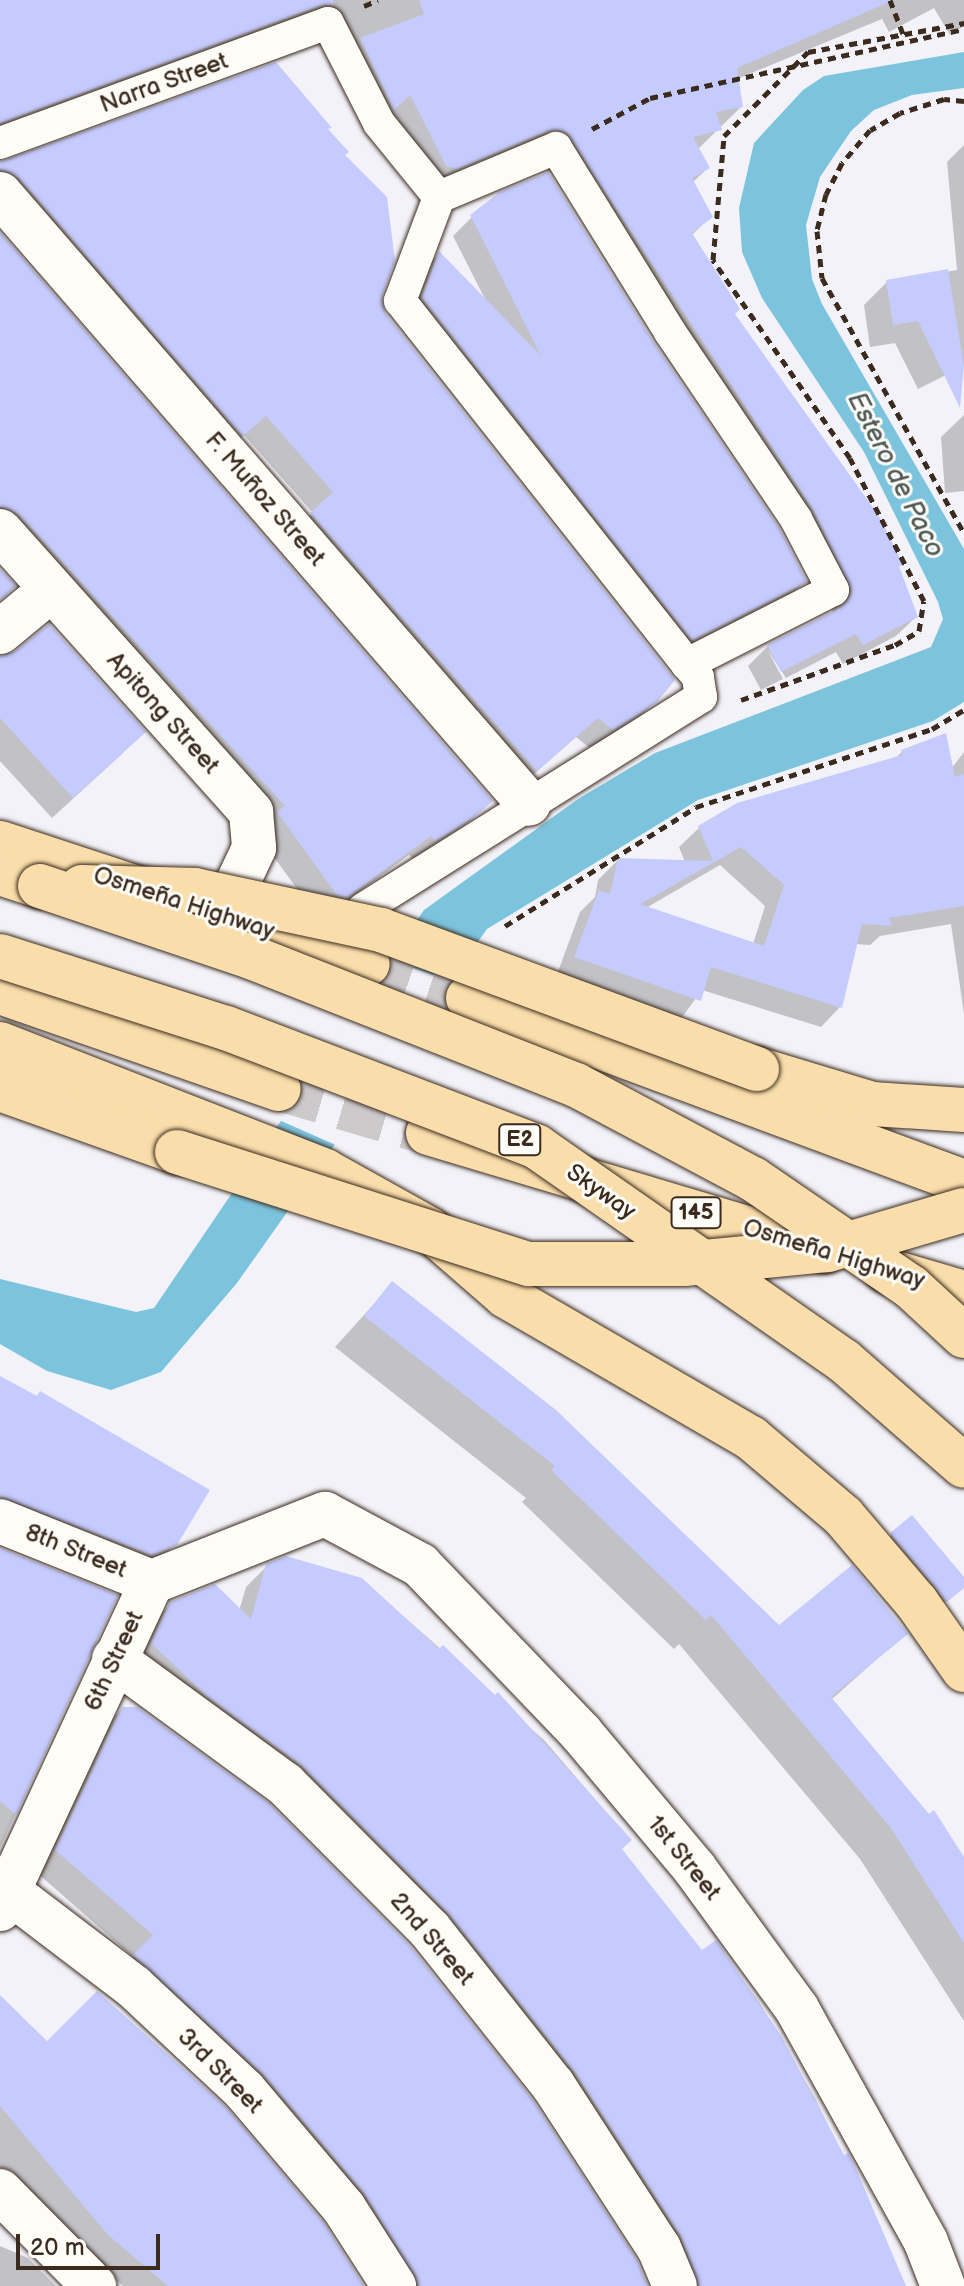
<!DOCTYPE html>
<html>
<head>
<meta charset="utf-8">
<style>
  body { margin:0 }
  #map { position:relative; width:964px; height:2286px; overflow:hidden; background:#f2f2f8; font-family:"Balsamiq Sans",sans-serif }
  div>[style] { position:absolute }
  [style*='--x'] { left:calc(var(--x)*1px); top:calc(var(--y)*1px); width:calc(var(--w)*1px); rotate:calc(var(--a)*1deg) }
  .water>* { inset:0; background:#7cc4dd }
  .pier>* { inset:0; background:#f2f2f8 }
  .shadow>* { inset:0; background:#0003 }
  .building>* { inset:0; background:#c6cbfd }
  .primary-tunnel>* { height:44px; margin-top:-22px; transform-origin:0; background:repeating-linear-gradient(90deg,#cdcacc 0 44px,transparent 0 66px) }
  .path>* { height:5px; margin-top:-2.5px; transform-origin:0; background:repeating-linear-gradient(90deg,#3b2a1e 0 8px,transparent 0 14px) }
  .roads { filter:drop-shadow(0 0 2px #3b2a1e) drop-shadow(0 0 2px #3b2a1e) }
  .pedestrian>* { height:32px; margin:-16px; padding:0 16px; transform-origin:16px; border-radius:16px; background:#fdfcf7 }
  .minor>* { height:44px; margin:-22px; padding:0 22px; transform-origin:22px; border-radius:22px; background:#fdfcf7 }
  .primary>* { height:44px; margin:-22px; padding:0 22px; transform-origin:22px; border-radius:22px; background:#f9deab }
  .motorway>* { height:44px; margin:-22px; padding:0 22px; transform-origin:22px; border-radius:22px; background:#f9deab }
  .bridges { filter:drop-shadow(0 0 2px #3b2a1e) drop-shadow(0 0 2px #3b2a1e) }
  .motorway-bridge>* { height:44px; margin:-22px; padding:0 22px; transform-origin:22px; border-radius:22px; background:#f9deab }
  span { translate:-50% -50%; white-space:nowrap; text-align:center; line-height:1.15; -webkit-text-stroke:6px #fdfcf7; paint-order:stroke }
  .shield-label span { padding:2px 6px; background:#fdfcf7; border:2px solid; border-radius:6px; -webkit-text-stroke-width:0 }
  .shield-label { font-size:22px; color:#3b2a1e; font-weight:700 }
  .street-label { font-size:24px; color:#3b2a1e }
  .water-label { font-size:26px; color:#4e5857; font-style:italic }
  .scale { position:absolute; left:16px; top:2234px; width:144px; height:36px; box-sizing:border-box; border:4px solid #3b2a1e; border-top:0; padding-left:10px; font-size:24px; line-height:28px; white-space:nowrap; color:#3b2a1e; -webkit-text-stroke:6px #fdfcf7; paint-order:stroke }
</style>
</head>
<body>
<div id="map">
  <div class="water">
    <i style="clip-path:polygon(964px 52px,964px 88px,912px 95px,874px 110px,851px 131px,820px 177px,806px 225px,812px 279px,822px 304px,964px 549px,964px 702px,933px 721px,698px 800px,487px 929px,237px 1283px,161px 1372px,111px 1390px,47px 1371px,0 1344px,0 1279px,136px 1312px,154px 1308px,424px 910px,578px 799px,655px 753px,931px 647px,943px 619px,938px 602px,864px 452px,762px 298px,742px 252px,739px 208px,754px 143px,803px 90px,824px 76px)"></i>
  </div>
  <div class="pier">
    <i style="clip-path:polygon(387px 958px,454px 983px,338px 1146px,279px 1120px)"></i>
  </div>
  <div class="shadow">
    <i style="clip-path:polygon(0 0,964px 0,964px 26px,950px 35px,934px 8px,889px 32px,882px 19px,737px 79px,741px 107px,698px 149px,708px 168px,692px 183px,711px 216px,691px 236px,732px 314px,897px 568px,916px 617px,896px 636px,843px 664px,836px 652px,786px 678px,768px 651px,783px 679px,761px 690px,748px 666px,768px 646px,833px 613px,831px 602px,547px 151px,436px 188px,327px 20px,0 134px)"></i>
    <i style="clip-path:polygon(326px 131px,343px 155px,383px 314px,656px 701px,634px 722px,591px 749px,576px 737px,515px 791px,290px 535px,313px 513px,244px 435px,221px 455px,0 200px,0 161px)"></i>
    <i style="clip-path:polygon(964px 145px,964px 366px,918px 389px,895px 343px,870px 347px,864px 305px,887px 282px,957px 270px,947px 162px)"></i>
    <i style="clip-path:polygon(472px 217px,653px 344px,805px 581px,786px 600px,673px 658px,404px 317px,421px 273px,439px 254px,486px 301px,453px 236px)"></i>
    <i style="clip-path:polygon(0 235px,490px 801px,470px 821px,414px 860px,409px 855px,325px 917px,316px 915px,258px 835px,0 542px)"></i>
    <i style="clip-path:polygon(964px 415px,964px 491px,945px 493px,941px 437px)"></i>
    <i style="clip-path:polygon(49px 626px,123px 753px,52px 818px,0 761px,0 657px,5px 659px)"></i>
    <i style="clip-path:polygon(evenodd,902px 752px,951px 769px,964px 752px,964px 1014px,951px 924px,880px 936px,870px 945px,855px 944px,840px 1007px,821px 1027px,702px 990px,680px 1020px,556px 977px,580px 912px,595px 897px,598px 880px,618px 860px,685px 862px,679px 847px,699px 828px,894px 759px,902px 752px,720px 865px,765px 906px,753px 944px,646px 908px,720px 865px)"></i>
    <i style="clip-path:polygon(392px 1284px,779px 1627px,905px 1634px,831px 1700px,964px 1861px,964px 2021px,860px 1859px,679px 1644px,674px 1649px,522px 1502px,526px 1498px,335px 1347px)"></i>
    <i style="clip-path:polygon(0 1378px,175px 1544px,153px 1566px,0 1523px)"></i>
    <i style="clip-path:polygon(892px 1534px,964px 1580px,964px 1586px,935px 1611px,881px 1545px)"></i>
    <i style="clip-path:polygon(0 1550px,116px 1596px,0 1848px)"></i>
    <i style="clip-path:polygon(267px 1566px,361px 1579px,544px 1740px,630px 1840px,620px 1850px,701px 1953px,715px 1943px,759px 2002px,815px 2098px,903px 2286px,673px 2286px,429px 1935px,132px 1664px,150px 1625px,172px 1603px,239px 1611px,246px 1587px)"></i>
    <i style="clip-path:polygon(122px 1709px,648px 2286px,390px 2286px,114px 1977px,133px 1957px,35px 1871px,101px 1730px)"></i>
    <i style="clip-path:polygon(0 1998px,47px 2044px,362px 2286px,123px 2286px,0 2180px)"></i>
    <i style="clip-path:polygon(0 2246px,28px 2258px,56px 2286px,0 2286px)"></i>
  </div>
  <div class="building">
    <i style="clip-path:polygon(0 0,333px 0,334px 5px,321px 5px,0 123px)"></i>
    <i style="clip-path:polygon(419px 0,894px 0,737px 68px,743px 107px,716px 112px,722px 130px,693px 137px,710px 168px,692px 178px,713px 217px,692px 233px,740px 309px,735px 314px,879px 516px,904px 566px,899px 566px,918px 617px,863px 645px,856px 634px,781px 672px,767px 645px,842px 607px,852px 592px,813px 510px,566px 132px,549px 130px,457px 169px,446px 166px,410px 95px,394px 110px,360px 38px,424px 14px)"></i>
    <i style="clip-path:polygon(276px 62px,332px 128px,328px 129px,349px 152px,345px 155px,387px 197px,395px 261px,382px 295px,385px 313px,675px 680px,657px 702px,613px 730px,598px 718px,537px 771px,310px 513px,333px 492px,266px 416px,243px 436px,19px 178px,0 170px,0 162px)"></i>
    <i style="clip-path:polygon(548px 172px,654px 343px,780px 529px,807px 582px,692px 640px,422px 298px,439px 251px,541px 356px,470px 215px,500px 192px)"></i>
    <i style="clip-path:polygon(0 232px,493px 801px,474px 817px,435px 841px,431px 836px,347px 897px,337px 895px,277px 812px,285px 806px,19px 514px,0 507px)"></i>
    <i style="clip-path:polygon(948px 269px,964px 366px,960px 408px,918px 321px,893px 325px,886px 280px)"></i>
    <i style="clip-path:polygon(0 569px,16px 586px,0 600px)"></i>
    <i style="clip-path:polygon(49px 624px,146px 732px,73px 798px,0 718px,0 656px,16px 651px)"></i>
    <i style="clip-path:polygon(evenodd,946px 733px,955px 777px,964px 774px,964px 906px,889px 918px,892px 926px,862px 924px,842px 1008px,711px 967px,701px 1001px,574px 957px,599px 890px,610px 894px,618px 858px,713px 861px,698px 826px,737px 803px,902px 755px,901px 750px,946px 733px,741px 847px,784px 885px,764px 946px,640px 904px,741px 847px)"></i>
    <i style="clip-path:polygon(392px 1281px,556px 1410px,779px 1625px,852px 1565px,908px 1634px,831px 1697px,929px 1814px,934px 1810px,964px 1857px,964px 1943px,891px 1828px,711px 1615px,706px 1620px,551px 1470px,555px 1466px,364px 1316px)"></i>
    <i style="clip-path:polygon(0 1376px,37px 1396px,40px 1391px,210px 1490px,177px 1545px,152px 1555px,0 1497px)"></i>
    <i style="clip-path:polygon(912px 1515px,964px 1577px,964px 1588px,947px 1602px,890px 1533px)"></i>
    <i style="clip-path:polygon(0 1548px,118px 1595px,16px 1815px,0 1801px)"></i>
    <i style="clip-path:polygon(286px 1556px,362px 1578px,439px 1649px,443px 1645px,495px 1695px,498px 1692px,632px 1840px,622px 1849px,702px 1950px,716px 1940px,782px 2037px,844px 2155px,848px 2153px,854px 2164px,906px 2286px,699px 2286px,680px 2235px,574px 2071px,449px 1914px,303px 1766px,207px 1696px,151px 1643px,170px 1602px,215px 1584px,251px 1619px,266px 1564px)"></i>
    <i style="clip-path:polygon(122px 1707px,137px 1707px,269px 1803px,411px 1947px,533px 2100px,637px 2260px,648px 2286px,419px 2286px,365px 2194px,263px 2074px,133px 1955px,153px 1935px,55px 1850px)"></i>
    <i style="clip-path:polygon(97px 1991px,226px 2107px,324px 2223px,364px 2286px,168px 2286px,107px 2234px,0 2106px,0 1995px,47px 2041px)"></i>
  </div>
  <div class="primary-tunnel">
    <i style="--x:368;--y:964;--w:106;--a:18.8"></i>
    <i style="--x:279;--y:1089;--w:155;--a:16.5"></i>
  </div>
  <div class="path">
    <i style="--x:890;--y:0;--w:36;--a:69"></i>
    <i style="--x:364;--y:6;--w:15;--a:-23"></i>
    <i style="--x:964;--y:101;--w:20;--a:-174"></i>
    <i style="--x:944;--y:99;--w:46;--a:162.3"></i>
    <i style="--x:900;--y:113;--w:34;--a:150"></i>
    <i style="--x:870;--y:130;--w:43;--a:130.3"></i>
    <i style="--x:842;--y:163;--w:35;--a:117"></i>
    <i style="--x:826;--y:194;--w:38;--a:104"></i>
    <i style="--x:817;--y:231;--w:47;--a:83.9"></i>
    <i style="--x:822;--y:278;--w:292;--a:60.9"></i>
    <i style="--x:592;--y:129;--w:66;--a:-28.1"></i>
    <i style="--x:650;--y:98;--w:321;--a:-12.4"></i>
    <i style="--x:741;--y:700;--w:164;--a:-19.7"></i>
    <i style="--x:895;--y:645;--w:28;--a:-30"></i>
    <i style="--x:919;--y:631;--w:30;--a:-81"></i>
    <i style="--x:924;--y:601;--w:161;--a:-117.4"></i>
    <i style="--x:850;--y:458;--w:241;--a:-124.7"></i>
    <i style="--x:713;--y:260;--w:124;--a:-84.9"></i>
    <i style="--x:724;--y:136;--w:119;--a:-45"></i>
    <i style="--x:808;--y:52;--w:159;--a:-10.5"></i>
    <i style="--x:505;--y:926;--w:225;--a:-31.9"></i>
    <i style="--x:696;--y:807;--w:249;--a:-18.3"></i>
    <i style="--x:932;--y:729;--w:37;--a:-31"></i>
  </div>
  <div class="roads">
    <div class="pedestrian">
      <i style="--x:0;--y:143;--w:349;--a:-20.1"></i>
      <i style="--x:328;--y:23;--w:112;--a:63"></i>
      <i style="--x:379;--y:123;--w:95;--a:51"></i>
      <i style="--x:363;--y:909;--w:399;--a:-32.1"></i>
      <i style="--x:701;--y:697;--w:20;--a:-99"></i>
      <i style="--x:698;--y:677;--w:17;--a:-130"></i>
      <i style="--x:687;--y:664;--w:463;--a:-128.3"></i>
      <i style="--x:400;--y:301;--w:111;--a:-69.4"></i>
      <i style="--x:439;--y:197;--w:127;--a:-22.7"></i>
      <i style="--x:556;--y:148;--w:216;--a:58.2"></i>
      <i style="--x:670;--y:332;--w:225;--a:56"></i>
      <i style="--x:796;--y:519;--w:80;--a:62.5"></i>
      <i style="--x:833;--y:590;--w:164;--a:153.1"></i>
    </div>
    <div class="minor">
      <i style="--x:0;--y:194;--w:807;--a:49.07"></i>
      <i style="--x:0;--y:531;--w:377;--a:48.2"></i>
      <i style="--x:251;--y:812;--w:36;--a:85"></i>
      <i style="--x:254;--y:848;--w:75;--a:115.2"></i>
      <i style="--x:0;--y:632;--w:67;--a:-39.6"></i>
      <i style="--x:0;--y:1521;--w:164;--a:21.9"></i>
      <i style="--x:114;--y:1659;--w:212;--a:36.2"></i>
      <i style="--x:285;--y:1784;--w:206;--a:45.2"></i>
      <i style="--x:430;--y:1930;--w:198;--a:51.6"></i>
      <i style="--x:553;--y:2085;--w:194;--a:57"></i>
      <i style="--x:659;--y:2248;--w:41;--a:67.2"></i>
      <i style="--x:8;--y:1891;--w:158;--a:37.3"></i>
      <i style="--x:134;--y:1987;--w:151;--a:43.1"></i>
      <i style="--x:244;--y:2090;--w:155;--a:49.7"></i>
      <i style="--x:344;--y:2208;--w:93;--a:57.3"></i>
      <i style="--x:0;--y:1909;--w:361;--a:-65.1"></i>
      <i style="--x:152;--y:1582;--w:186;--a:-21.5"></i>
      <i style="--x:325;--y:1514;--w:108;--a:28.2"></i>
      <i style="--x:420;--y:1565;--w:233;--a:46.2"></i>
      <i style="--x:581;--y:1733;--w:177;--a:50"></i>
      <i style="--x:695;--y:1869;--w:173;--a:53.9"></i>
      <i style="--x:797;--y:2009;--w:266;--a:61"></i>
      <i style="--x:926;--y:2242;--w:47;--a:68.9"></i>
      <i style="--x:0;--y:2191;--w:134;--a:45.3"></i>
    </div>
    <div class="primary">
      <i style="--x:0;--y:843;--w:387;--a:18.2"></i>
      <i style="--x:0;--y:992;--w:295;--a:19.2"></i>
      <i style="--x:468;--y:998;--w:529;--a:20.35"></i>
      <i style="--x:428;--y:1133;--w:413;--a:16.6"></i>
      <i style="--x:886;--y:1270;--w:81;--a:16.4"></i>
    </div>
    <div class="motorway">
      <i style="--x:0;--y:873;--w:42;--a:18"></i>
      <i style="--x:0;--y:1044;--w:349;--a:21.3"></i>
      <i style="--x:325;--y:1171;--w:119;--a:29.1"></i>
      <i style="--x:429;--y:1229;--w:102;--a:41"></i>
      <i style="--x:506;--y:1296;--w:283;--a:30.1"></i>
      <i style="--x:751;--y:1438;--w:121;--a:40.3"></i>
      <i style="--x:843;--y:1516;--w:114;--a:49.6"></i>
      <i style="--x:917;--y:1603;--w:82;--a:55"></i>
      <i style="--x:757;--y:1069;--w:120;--a:16.9"></i>
      <i style="--x:872;--y:1104;--w:92;--a:3.7"></i>
      <i style="--x:0;--y:1089;--w:188;--a:19.6"></i>
    </div>
  </div>
  <div class="bridges">
    <div class="motorway-bridge">
      <i style="--x:40;--y:886;--w:223;--a:18.6"></i>
      <i style="--x:251;--y:957;--w:349;--a:21.5"></i>
      <i style="--x:576;--y:1085;--w:200;--a:28"></i>
      <i style="--x:753;--y:1179;--w:191;--a:34.4"></i>
      <i style="--x:911;--y:1287;--w:72;--a:42.8"></i>
      <i style="--x:82;--y:887;--w:113;--a:1.5"></i>
      <i style="--x:195;--y:890;--w:190;--a:12.1"></i>
      <i style="--x:381;--y:930;--w:401;--a:20.3"></i>
      <i style="--x:0;--y:956;--w:237;--a:17.7"></i>
      <i style="--x:226;--y:1028;--w:333;--a:20.9"></i>
      <i style="--x:537;--y:1147;--w:374;--a:34.9"></i>
      <i style="--x:844;--y:1361;--w:159;--a:41.2"></i>
      <i style="--x:177;--y:1152;--w:369;--a:17.7"></i>
      <i style="--x:529;--y:1264;--w:155;--a:0"></i>
      <i style="--x:684;--y:1264;--w:145;--a:-5.6"></i>
      <i style="--x:828;--y:1250;--w:142;--a:-16.4"></i>
    </div>
  </div>
  <div class="shield-label">
    <span style="left:520px;top:1140px">E2</span>
    <span style="left:696px;top:1213px">145</span>
  </div>
  <div class="street-label">
    <span style="left:164px;top:83px;rotate:-20deg">Narra Street</span>
    <span style="left:265px;top:499px;rotate:49deg">F. Muñoz Street</span>
    <span style="left:163px;top:713px;rotate:48deg">Apitong Street</span>
    <span style="left:184px;top:903px;rotate:18deg">Osmeña Highway</span>
    <span style="left:601px;top:1192px;rotate:35deg">Skyway</span>
    <span style="left:834px;top:1254px;rotate:17deg">Osmeña Highway</span>
    <span style="left:76px;top:1551px;rotate:22deg">8th Street</span>
    <span style="left:114px;top:1661px;rotate:-65deg">6th Street</span>
    <span style="left:684px;top:1858px;rotate:51deg">1st Street</span>
    <span style="left:432px;top:1939px;rotate:49deg">2nd Street</span>
    <span style="left:220px;top:2071px;rotate:45deg">3rd Street</span>
  </div>
  <div class="water-label">
    <span style="left:895px;top:475px;rotate:63deg">Estero de Paco</span>
  </div>
  <div class="scale">20 m</div>
</div>
</body>
</html>
